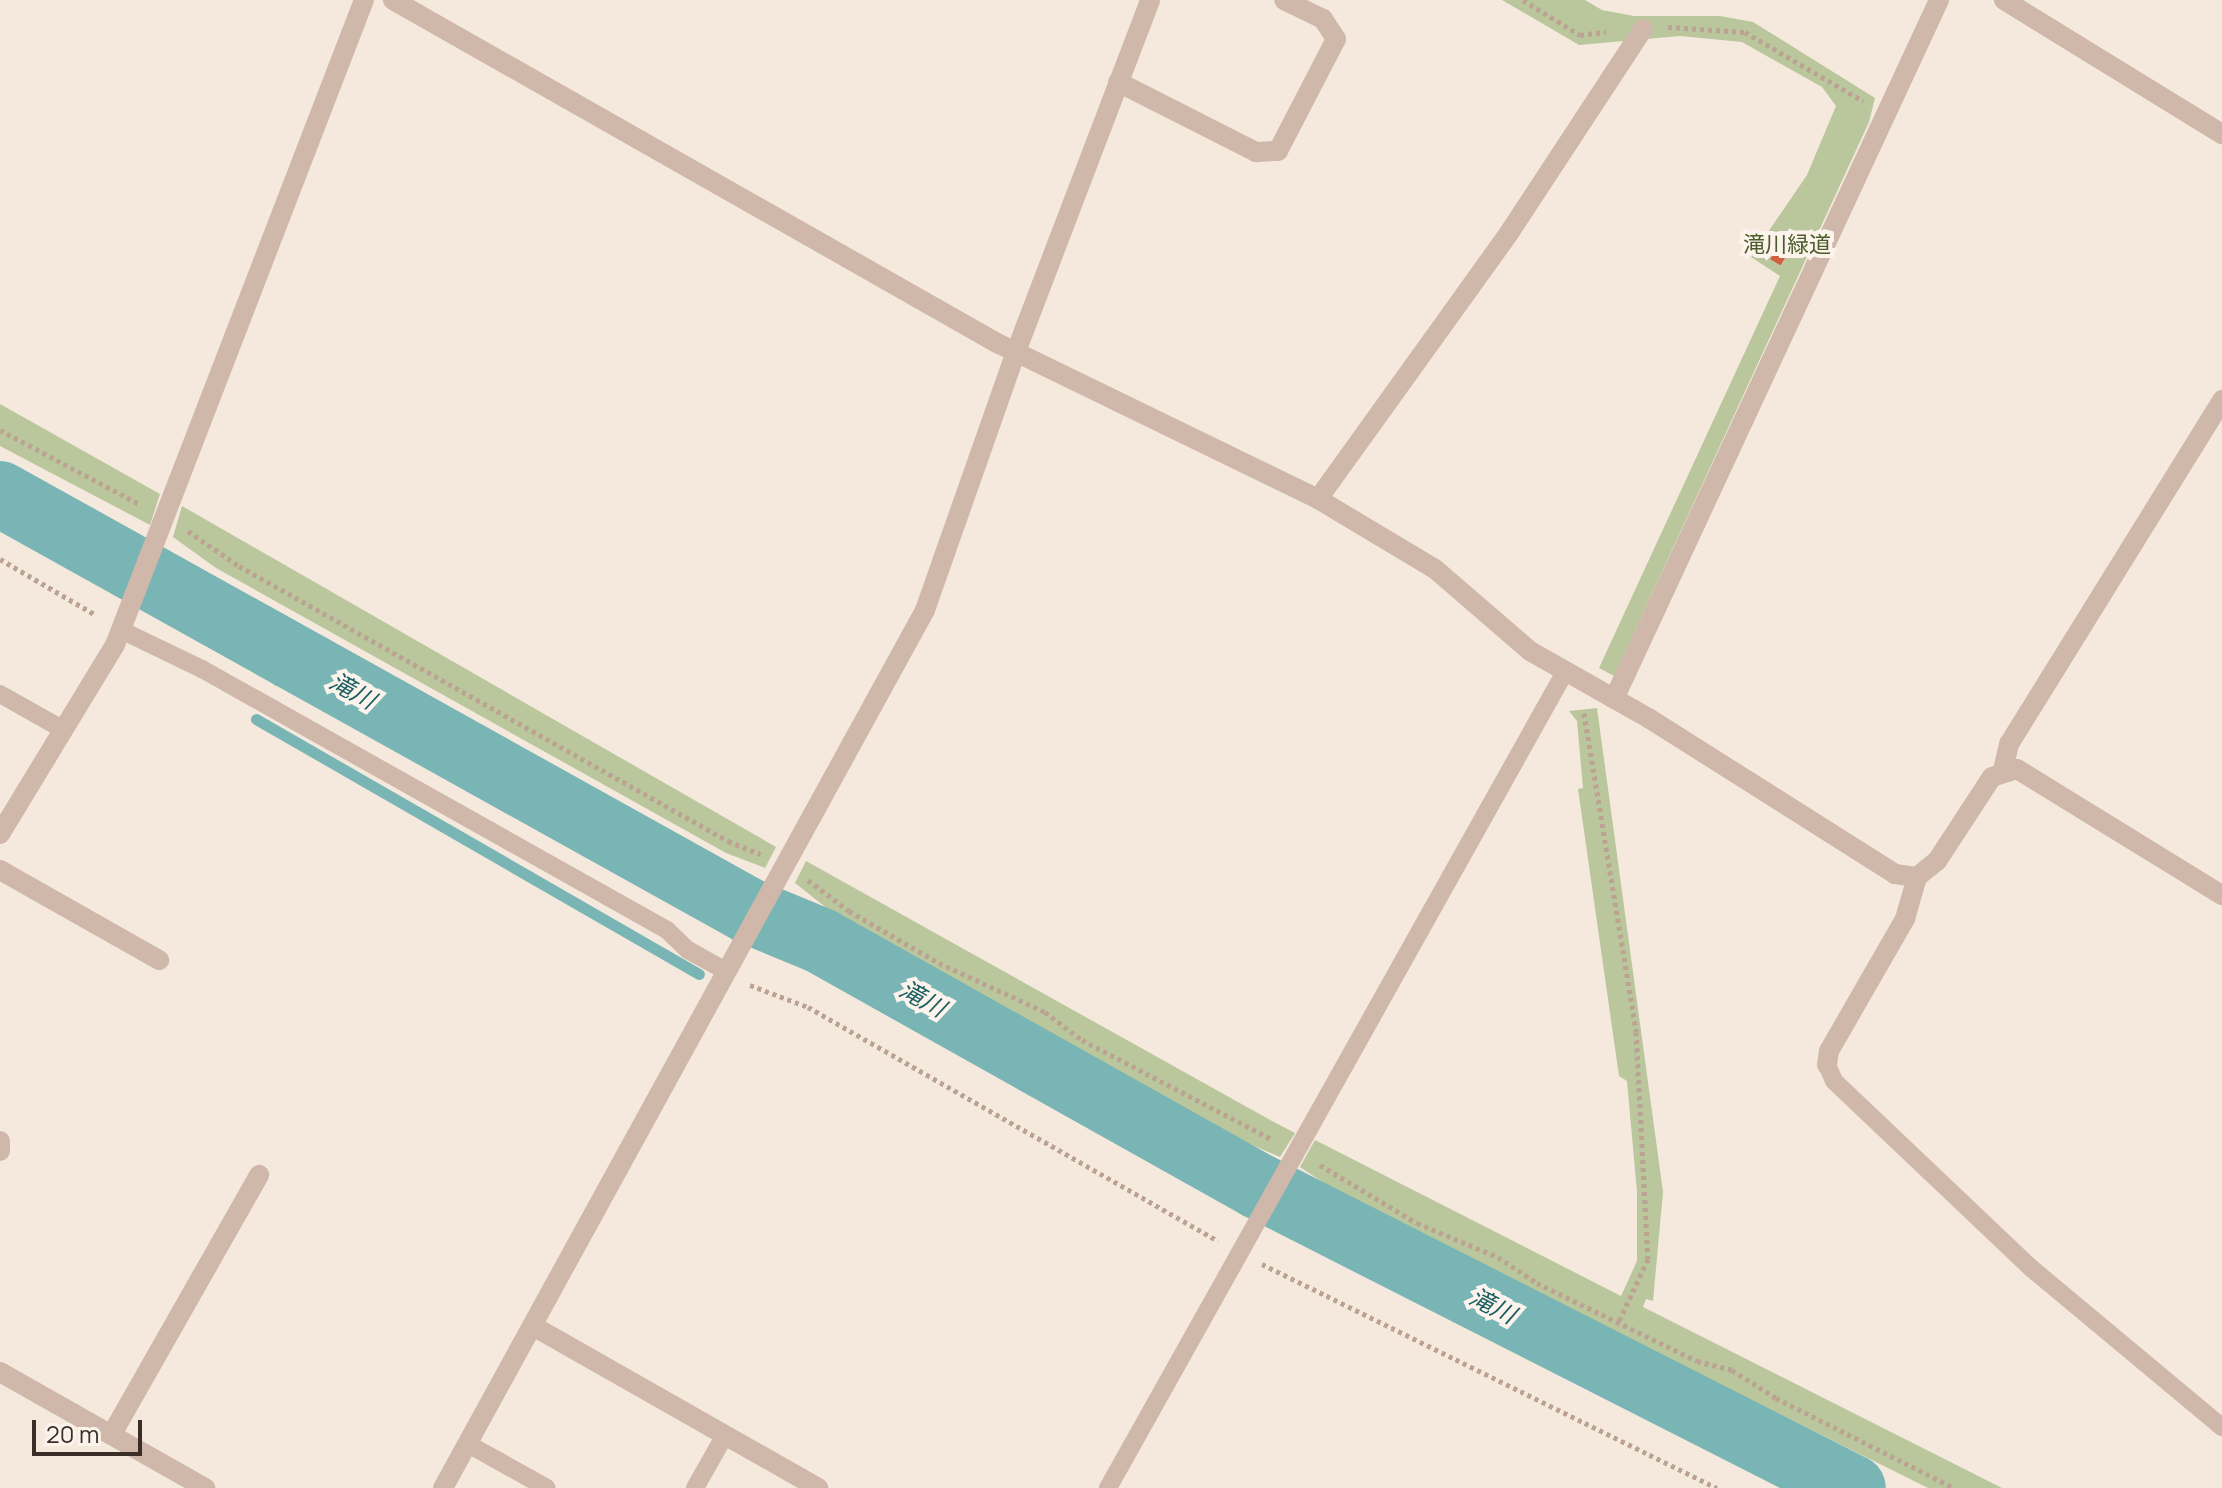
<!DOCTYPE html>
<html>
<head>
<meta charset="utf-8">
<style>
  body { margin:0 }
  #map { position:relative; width:2222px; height:1488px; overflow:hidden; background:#f5e9de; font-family:Manrope,"Noto Sans JP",sans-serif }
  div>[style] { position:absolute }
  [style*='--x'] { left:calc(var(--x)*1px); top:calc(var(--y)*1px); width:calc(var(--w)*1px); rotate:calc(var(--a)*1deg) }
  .green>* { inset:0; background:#bac69c }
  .stream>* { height:11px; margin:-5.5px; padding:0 5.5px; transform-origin:5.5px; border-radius:5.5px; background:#7ab5b5 }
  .river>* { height:66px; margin:-33px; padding:0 33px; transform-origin:33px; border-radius:33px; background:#7ab5b5 }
  .building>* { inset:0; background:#d15e41; transform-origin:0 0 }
  .path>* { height:5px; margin-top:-2.5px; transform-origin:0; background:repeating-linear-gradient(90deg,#bba292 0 4px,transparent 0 8px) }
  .service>* { height:18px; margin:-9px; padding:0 9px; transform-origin:9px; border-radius:9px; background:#cfb8a9 }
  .minor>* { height:20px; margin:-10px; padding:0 10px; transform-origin:10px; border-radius:10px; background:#cfb8a9 }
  span { translate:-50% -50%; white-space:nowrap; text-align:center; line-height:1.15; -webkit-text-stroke:8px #fcf4ec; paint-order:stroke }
  .park-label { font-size:22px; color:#4c5c2a }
  .water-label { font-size:24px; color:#1a5f61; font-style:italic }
  .scale { position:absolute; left:32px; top:1420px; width:110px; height:36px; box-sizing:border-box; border:4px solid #3b2e29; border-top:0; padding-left:10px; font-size:24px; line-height:28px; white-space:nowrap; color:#3b2e29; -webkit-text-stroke:6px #fcf4ec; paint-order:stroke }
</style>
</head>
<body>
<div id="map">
  <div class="green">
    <i style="clip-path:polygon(1502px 0,1585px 0,1602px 10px,1634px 16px,1720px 16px,1753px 22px,1875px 98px,1869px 122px,1614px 676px,1599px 668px,1780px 276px,1751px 257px,1807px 175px,1836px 106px,1822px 87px,1742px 42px,1680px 36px,1579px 45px)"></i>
    <i style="clip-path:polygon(0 404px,160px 494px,150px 525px,0 446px)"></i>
    <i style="clip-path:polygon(182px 506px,776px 847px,765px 868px,726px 853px,216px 568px,173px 537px)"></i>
    <i style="clip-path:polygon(1597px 708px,1663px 1192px,1653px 1301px,1646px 1299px,1643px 1307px,2002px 1488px,1928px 1488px,1345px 1197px,1300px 1167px,1315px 1140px,1621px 1296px,1637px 1261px,1637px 1192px,1627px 1081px,1619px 1076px,1578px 789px,1583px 788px,1577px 721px,1569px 711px)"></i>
    <i style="clip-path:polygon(806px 861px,1272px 1121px,1295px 1133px,1280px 1157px,1229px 1135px,833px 913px,795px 883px)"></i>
  </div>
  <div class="stream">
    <i style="--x:277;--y:680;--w:30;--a:-66"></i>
    <i style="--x:256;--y:719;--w:511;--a:29.93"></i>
  </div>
  <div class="river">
    <i style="--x:0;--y:494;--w:859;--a:29.1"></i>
    <i style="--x:751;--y:912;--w:76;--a:22.5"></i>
    <i style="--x:821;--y:941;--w:501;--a:29.28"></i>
    <i style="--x:1258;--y:1186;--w:667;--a:26.91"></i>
  </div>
  <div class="building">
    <i style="left:1777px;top:248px;width:12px;height:13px;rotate:31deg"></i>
  </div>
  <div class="path">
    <i style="--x:1523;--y:0;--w:67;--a:31.6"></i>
    <i style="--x:1580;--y:35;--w:26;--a:-7"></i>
    <i style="--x:1668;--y:27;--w:77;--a:3.7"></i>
    <i style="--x:1745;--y:32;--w:137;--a:30.3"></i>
    <i style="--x:0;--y:430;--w:160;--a:28"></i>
    <i style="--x:188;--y:531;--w:62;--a:34.5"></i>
    <i style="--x:239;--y:566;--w:561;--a:29.35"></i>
    <i style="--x:728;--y:841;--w:35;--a:22"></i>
    <i style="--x:0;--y:559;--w:111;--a:30.3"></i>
    <i style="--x:1584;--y:713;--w:323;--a:80.7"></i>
    <i style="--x:1636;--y:1032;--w:227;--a:87"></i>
    <i style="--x:1648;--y:1259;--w:68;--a:115.1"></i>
    <i style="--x:808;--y:880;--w:51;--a:37.1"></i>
    <i style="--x:849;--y:911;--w:104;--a:30"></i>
    <i style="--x:939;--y:963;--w:117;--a:24.8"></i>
    <i style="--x:1045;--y:1012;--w:46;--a:37.1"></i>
    <i style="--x:1082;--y:1040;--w:216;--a:27.6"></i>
    <i style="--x:750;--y:985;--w:62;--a:20.8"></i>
    <i style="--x:808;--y:1007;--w:472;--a:29.7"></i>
    <i style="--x:1320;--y:1165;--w:113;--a:30.9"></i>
    <i style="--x:1417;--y:1223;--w:88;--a:22.8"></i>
    <i style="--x:1498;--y:1257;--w:47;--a:33.7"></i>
    <i style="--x:1537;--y:1283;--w:178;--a:26"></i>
    <i style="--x:1697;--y:1361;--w:36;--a:14"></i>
    <i style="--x:1732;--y:1370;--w:52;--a:32.5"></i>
    <i style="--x:1776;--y:1398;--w:199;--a:26.8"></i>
    <i style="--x:1262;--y:1264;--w:507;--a:26.21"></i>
  </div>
  <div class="service">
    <i style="--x:121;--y:630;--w:90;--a:25.7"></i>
    <i style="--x:202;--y:669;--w:533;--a:29.31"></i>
    <i style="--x:667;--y:930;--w:29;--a:44"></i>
    <i style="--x:688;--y:950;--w:43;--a:28.9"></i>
    <i style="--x:0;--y:694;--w:71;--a:29.4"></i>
    <i style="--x:1827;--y:1065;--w:17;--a:66"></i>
    <i style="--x:1834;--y:1081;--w:272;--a:43.5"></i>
    <i style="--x:2031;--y:1268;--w:249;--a:39.8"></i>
    <i style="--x:468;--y:1444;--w:90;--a:29.1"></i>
    <i style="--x:695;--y:1488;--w:61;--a:-60.5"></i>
    <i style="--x:1108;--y:1488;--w:935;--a:-60.75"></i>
  </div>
  <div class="minor">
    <i style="--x:393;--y:0;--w:695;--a:29.59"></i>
    <i style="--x:997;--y:343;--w:357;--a:25.9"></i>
    <i style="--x:1318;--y:499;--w:136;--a:30.9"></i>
    <i style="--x:1435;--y:569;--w:125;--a:40.8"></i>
    <i style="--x:1530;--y:651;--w:138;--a:29.5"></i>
    <i style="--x:1650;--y:719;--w:290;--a:32.3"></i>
    <i style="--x:1895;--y:874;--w:22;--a:8"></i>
    <i style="--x:1917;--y:877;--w:26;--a:-39"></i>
    <i style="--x:1937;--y:861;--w:100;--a:-56.8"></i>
    <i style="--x:1992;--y:777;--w:26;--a:-18"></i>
    <i style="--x:2017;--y:769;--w:241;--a:31.6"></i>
    <i style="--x:2004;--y:0;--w:256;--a:31.6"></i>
    <i style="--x:1118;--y:82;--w:155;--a:26.9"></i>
    <i style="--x:1256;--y:152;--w:22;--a:-3"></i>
    <i style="--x:1278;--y:151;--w:126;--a:-62.6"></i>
    <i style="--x:1336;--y:39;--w:24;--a:-123"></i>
    <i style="--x:1323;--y:19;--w:43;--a:-154"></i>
    <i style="--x:1318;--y:499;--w:327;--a:-54.3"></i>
    <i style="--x:1509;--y:233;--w:244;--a:-56.7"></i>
    <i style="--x:1614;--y:699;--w:771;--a:-65.06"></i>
    <i style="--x:2003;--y:770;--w:27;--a:-77"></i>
    <i style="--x:2009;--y:744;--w:405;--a:-58.2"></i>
    <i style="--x:0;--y:834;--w:221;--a:-58.7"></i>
    <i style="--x:115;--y:645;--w:691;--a:-68.89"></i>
    <i style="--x:0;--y:870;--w:183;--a:29.5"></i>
    <i style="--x:1827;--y:1065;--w:14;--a:-82"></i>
    <i style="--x:1829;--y:1051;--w:152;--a:-60.1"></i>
    <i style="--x:1905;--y:919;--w:44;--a:-74.1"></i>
    <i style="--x:0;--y:1141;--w:10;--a:90"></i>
    <i style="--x:533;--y:1326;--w:328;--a:29.6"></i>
    <i style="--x:0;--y:1372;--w:236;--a:29.5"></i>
    <i style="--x:112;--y:1434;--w:298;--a:-60.4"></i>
    <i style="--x:443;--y:1488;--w:1002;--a:-61.23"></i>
    <i style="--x:925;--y:610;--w:277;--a:-70.6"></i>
    <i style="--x:1017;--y:349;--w:373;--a:-69.1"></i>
  </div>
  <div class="park-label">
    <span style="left:1787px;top:245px">滝川緑道</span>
  </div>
  <div class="water-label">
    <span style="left:353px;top:690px;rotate:29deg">滝川</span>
    <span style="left:923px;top:998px;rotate:29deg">滝川</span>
    <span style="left:1493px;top:1305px;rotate:27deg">滝川</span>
  </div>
  <div class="scale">20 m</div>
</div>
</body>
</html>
